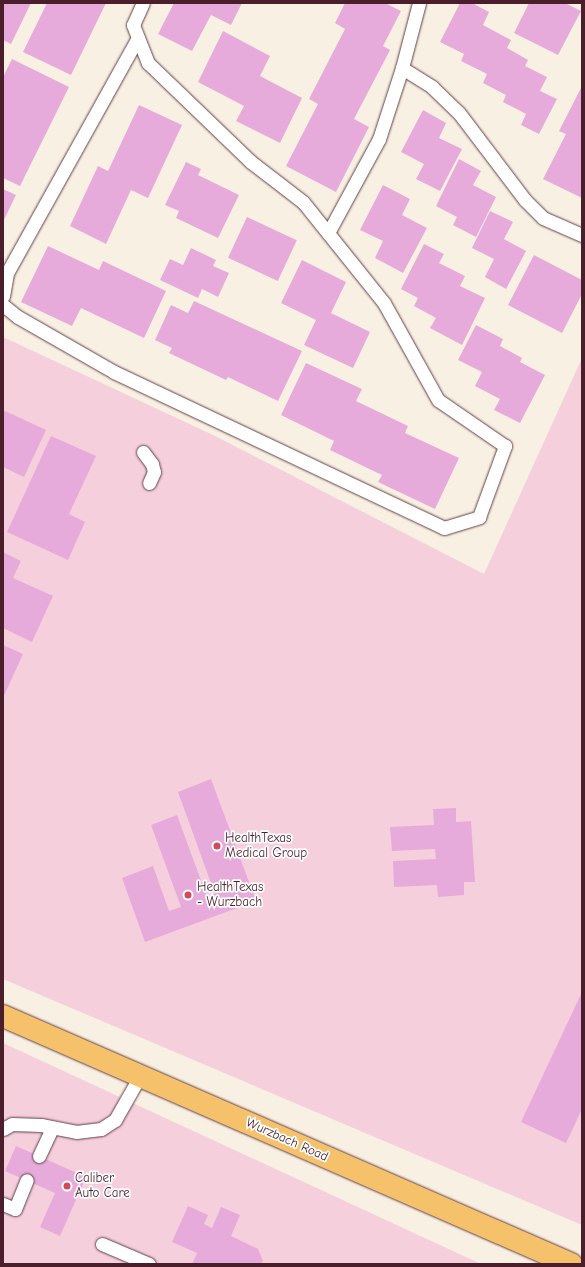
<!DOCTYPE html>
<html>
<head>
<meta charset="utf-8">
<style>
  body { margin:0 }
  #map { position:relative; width:585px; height:1267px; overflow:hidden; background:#f8f0e2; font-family:"Comic Neue",sans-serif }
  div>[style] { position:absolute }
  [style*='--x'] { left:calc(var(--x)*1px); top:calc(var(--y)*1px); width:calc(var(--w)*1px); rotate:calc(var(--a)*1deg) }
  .built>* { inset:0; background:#f5cfdc }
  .building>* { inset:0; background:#e7abdb; transform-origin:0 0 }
  .roads { filter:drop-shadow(0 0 1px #643e46) drop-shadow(0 0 1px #643e46) }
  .service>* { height:13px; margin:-6.5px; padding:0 6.5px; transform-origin:6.5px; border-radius:6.5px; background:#fff }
  .primary>* { height:22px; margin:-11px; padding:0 11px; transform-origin:11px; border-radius:11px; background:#f5c16b }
  .dots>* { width:11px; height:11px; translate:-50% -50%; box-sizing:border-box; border:2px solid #fff; border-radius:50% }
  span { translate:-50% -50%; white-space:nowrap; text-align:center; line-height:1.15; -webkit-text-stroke:3.5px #fff; paint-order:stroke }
  .poi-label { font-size:13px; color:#4a1f2b }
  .left { translate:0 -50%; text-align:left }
  .street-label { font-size:13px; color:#4a1f2b }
  .frame { position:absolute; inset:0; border:4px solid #4a1f2b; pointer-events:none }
</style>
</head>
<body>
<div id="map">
  <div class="built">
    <i style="clip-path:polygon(3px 337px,213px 435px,484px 574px,582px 358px,582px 1225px,3px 979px)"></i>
    <i style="clip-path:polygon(3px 1043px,481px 1264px,3px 1264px)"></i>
  </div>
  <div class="building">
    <i style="clip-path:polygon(3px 3px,31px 3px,11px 44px,3px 40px)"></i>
    <i style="clip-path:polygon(47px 3px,106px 3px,71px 75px,23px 52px)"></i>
    <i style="clip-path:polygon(174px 3px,242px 3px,231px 25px,211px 15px,192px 51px,158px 34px)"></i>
    <i style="clip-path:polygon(345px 3px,385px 3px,401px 11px,383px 46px,390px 50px,354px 119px,369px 127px,336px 192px,286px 166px,318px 104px,309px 99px,345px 29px,335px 23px)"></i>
    <i style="clip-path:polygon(460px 3px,472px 3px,489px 12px,483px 25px,511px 40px,507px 48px,528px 60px,525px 66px,547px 77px,540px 91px,557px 99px,539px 134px,521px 125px,526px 114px,503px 102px,506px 95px,483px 83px,487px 74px,461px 61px,464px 54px,440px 42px)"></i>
    <i style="clip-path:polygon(529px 3px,565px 3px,581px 11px,558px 55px,514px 33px)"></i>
    <i style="clip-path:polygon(223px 31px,270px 56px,260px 76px,302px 98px,280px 143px,236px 121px,244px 106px,198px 82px)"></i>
    <i style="clip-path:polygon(12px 59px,69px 87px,20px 186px,3px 178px,3px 77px)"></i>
    <i style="clip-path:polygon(582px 86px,582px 198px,543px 179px,566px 134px,559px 131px)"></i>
    <i style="clip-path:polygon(139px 105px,182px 125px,148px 198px,131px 190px,106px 244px,70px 226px,98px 166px,108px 171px)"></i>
    <i style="clip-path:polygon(423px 110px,446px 123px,439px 138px,462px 149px,440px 191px,416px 179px,424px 164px,401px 152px)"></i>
    <i style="clip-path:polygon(459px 159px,481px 171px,473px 185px,496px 197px,476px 237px,453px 225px,457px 217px,436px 206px)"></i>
    <i style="clip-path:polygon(186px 162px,201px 169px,198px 175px,239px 195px,218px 238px,176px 218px,179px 211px,165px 205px)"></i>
    <i style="clip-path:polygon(383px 185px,410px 199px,402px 215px,427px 228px,403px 273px,375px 258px,383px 241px,360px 230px)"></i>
    <i style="clip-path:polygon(3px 189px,16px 195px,3px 222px)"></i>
    <i style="clip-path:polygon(490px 211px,513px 222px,504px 239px,526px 251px,506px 289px,485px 277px,494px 259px,472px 248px)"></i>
    <i style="left:247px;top:217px;width:55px;height:45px;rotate:25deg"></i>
    <i style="clip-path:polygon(424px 244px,444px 254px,439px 263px,465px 276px,460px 286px,485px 298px,462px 345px,430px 328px,436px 318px,414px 306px,418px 298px,401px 289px)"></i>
    <i style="clip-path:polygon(48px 246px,99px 270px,103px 261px,166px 291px,144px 338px,81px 308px,72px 326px,21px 302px)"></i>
    <i style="clip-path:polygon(191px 248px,216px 260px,213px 266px,229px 273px,218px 297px,202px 289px,198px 298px,160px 280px,170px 259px,183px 265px)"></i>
    <i style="clip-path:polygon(534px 255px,582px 280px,582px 294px,562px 333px,508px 305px)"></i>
    <i style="clip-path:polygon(302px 260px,346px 282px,331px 313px,370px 332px,353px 368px,304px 345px,316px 320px,281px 303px)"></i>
    <i style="clip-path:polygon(194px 301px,302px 351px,278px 401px,228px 377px,226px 380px,169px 353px,172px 348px,155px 340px,171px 305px,188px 313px)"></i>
    <i style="clip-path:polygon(476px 325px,503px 339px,500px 346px,522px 358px,520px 362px,545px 375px,520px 423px,494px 410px,500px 399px,475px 386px,482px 372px,458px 360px)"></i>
    <i style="clip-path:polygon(306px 363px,362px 389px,356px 401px,408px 426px,405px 433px,459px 458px,435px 509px,378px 482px,382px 475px,330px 450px,334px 441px,281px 415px)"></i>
    <i style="clip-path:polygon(3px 410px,46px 430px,24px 477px,3px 467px)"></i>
    <i style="clip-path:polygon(51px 436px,96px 456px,69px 514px,85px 522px,68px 560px,7px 532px)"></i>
    <i style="clip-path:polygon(3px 552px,21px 561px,13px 578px,53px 596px,32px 642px,3px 628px)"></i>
    <i style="clip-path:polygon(3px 645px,23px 654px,3px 698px)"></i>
    <i style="clip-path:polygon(211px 779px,256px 901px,145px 942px,122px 878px,153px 866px,169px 911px,181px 907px,151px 825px,177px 815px,207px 897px,215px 894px,178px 792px)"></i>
    <i style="clip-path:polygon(456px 808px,456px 822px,471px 821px,475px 882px,464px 882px,464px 895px,438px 897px,437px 885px,394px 887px,393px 861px,436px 859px,435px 849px,392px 851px,390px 827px,434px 825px,433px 809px)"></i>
    <i style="clip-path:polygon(582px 992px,582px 1109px,566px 1143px,521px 1122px)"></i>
    <i style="clip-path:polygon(16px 1146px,86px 1177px,60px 1236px,40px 1227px,55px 1193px,5px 1171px)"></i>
    <i style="clip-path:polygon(188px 1206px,208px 1215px,204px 1224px,212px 1228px,221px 1207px,240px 1215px,231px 1236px,258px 1249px,263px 1261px,260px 1264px,192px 1264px,197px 1253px,172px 1242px)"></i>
  </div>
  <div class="roads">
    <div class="service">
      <i style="--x:419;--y:3;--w:67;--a:104.7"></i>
      <i style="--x:402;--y:68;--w:36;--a:32"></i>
      <i style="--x:432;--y:87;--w:37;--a:44"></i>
      <i style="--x:459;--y:113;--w:109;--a:52.8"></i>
      <i style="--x:525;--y:200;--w:25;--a:45"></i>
      <i style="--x:543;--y:218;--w:43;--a:23.6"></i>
      <i style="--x:328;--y:233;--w:107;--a:-61.5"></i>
      <i style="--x:379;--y:139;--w:75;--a:-72.1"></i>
      <i style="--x:3;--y:296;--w:23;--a:-80"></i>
      <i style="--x:7;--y:273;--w:269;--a:-60.9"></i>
      <i style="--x:3;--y:305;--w:19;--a:39"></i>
      <i style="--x:18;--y:317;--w:111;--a:29.8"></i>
      <i style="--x:114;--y:372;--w:365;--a:25.3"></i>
      <i style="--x:444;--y:528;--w:37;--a:-17"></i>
      <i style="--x:479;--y:517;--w:76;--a:-69.9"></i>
      <i style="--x:505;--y:446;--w:81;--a:-145.5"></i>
      <i style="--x:438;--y:400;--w:111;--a:-119.1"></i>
      <i style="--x:384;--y:303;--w:129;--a:-128.7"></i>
      <i style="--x:303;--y:202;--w:66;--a:-142.4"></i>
      <i style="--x:251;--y:162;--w:143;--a:-136.1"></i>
      <i style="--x:148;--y:63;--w:41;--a:-111.5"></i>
      <i style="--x:133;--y:25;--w:24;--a:-66"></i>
      <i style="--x:143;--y:452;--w:15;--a:53"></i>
      <i style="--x:152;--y:464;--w:8;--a:76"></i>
      <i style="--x:154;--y:472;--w:12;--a:114"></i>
      <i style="--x:3;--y:1129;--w:10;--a:-29"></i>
      <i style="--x:12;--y:1124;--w:29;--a:2"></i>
      <i style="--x:41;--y:1125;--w:36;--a:11"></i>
      <i style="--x:76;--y:1132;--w:25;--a:-7"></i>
      <i style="--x:101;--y:1129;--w:17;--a:-33"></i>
      <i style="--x:115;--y:1120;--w:51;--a:-60.4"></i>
      <i style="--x:39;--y:1156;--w:31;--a:-65"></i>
      <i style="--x:3;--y:1204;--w:13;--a:23"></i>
      <i style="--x:15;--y:1209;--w:31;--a:-68"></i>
      <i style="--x:102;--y:1244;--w:51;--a:23.1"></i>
    </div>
    <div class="primary">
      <i style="--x:3;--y:1016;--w:620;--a:23.59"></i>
    </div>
  </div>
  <div class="dots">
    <i style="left:217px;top:846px;background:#d1495b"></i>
    <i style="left:188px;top:895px;background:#d1495b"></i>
    <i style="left:67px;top:1186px;background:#d1495b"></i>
  </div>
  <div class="poi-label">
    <span class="left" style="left:225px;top:846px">HealthTexas<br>Medical Group</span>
    <span class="left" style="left:197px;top:895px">HealthTexas<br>- Wurzbach</span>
    <span class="left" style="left:75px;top:1186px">Caliber<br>Auto Care</span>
  </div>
  <div class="street-label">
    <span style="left:287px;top:1140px;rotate:24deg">Wurzbach Road</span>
  </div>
  <div class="frame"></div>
</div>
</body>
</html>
